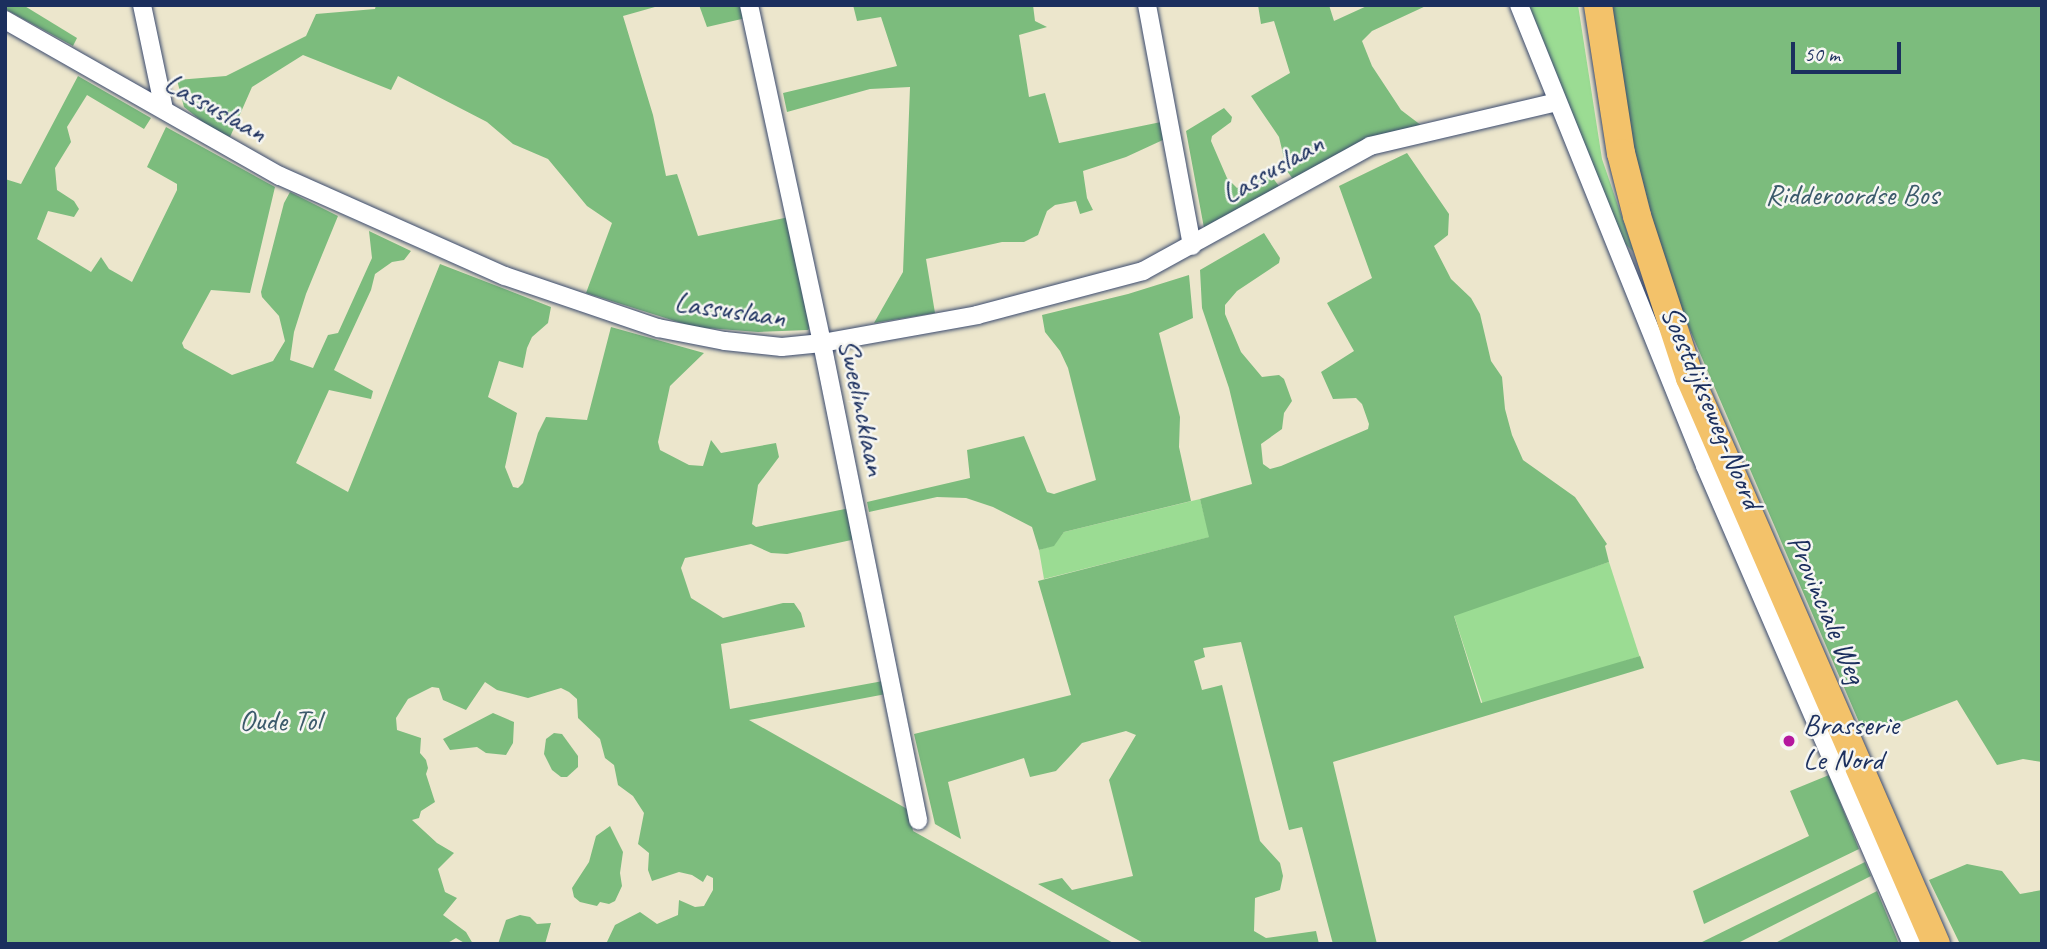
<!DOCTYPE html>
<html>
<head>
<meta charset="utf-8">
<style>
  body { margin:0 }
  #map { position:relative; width:2047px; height:949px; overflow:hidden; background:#ece6cc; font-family:Caveat,sans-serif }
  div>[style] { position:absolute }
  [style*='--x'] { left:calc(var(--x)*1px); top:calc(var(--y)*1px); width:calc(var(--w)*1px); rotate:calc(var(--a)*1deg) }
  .green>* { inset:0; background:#9bdc93; transform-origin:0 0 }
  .forest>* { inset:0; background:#7cbc7d }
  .roads { filter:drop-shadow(0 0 2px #3a4a6e) drop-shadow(0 0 2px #3a4a6e) }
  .minor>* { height:18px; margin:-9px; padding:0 9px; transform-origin:9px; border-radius:9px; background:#fff }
  .primary>* { height:28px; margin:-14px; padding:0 14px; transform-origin:14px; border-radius:14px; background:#f3c26a }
  .dots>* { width:19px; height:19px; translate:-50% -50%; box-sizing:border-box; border:4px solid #f6f6f2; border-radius:50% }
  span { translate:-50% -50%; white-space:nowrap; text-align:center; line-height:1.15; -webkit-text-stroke:5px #f6f6f2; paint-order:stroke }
  .street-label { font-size:30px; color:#1b2f5e }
  .park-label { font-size:30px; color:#3b5a6b }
  .poi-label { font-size:30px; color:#1b2f5e }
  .left { translate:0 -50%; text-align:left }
  .frame { position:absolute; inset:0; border:7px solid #1b2f5e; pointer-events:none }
  .scale { position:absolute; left:1791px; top:42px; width:110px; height:32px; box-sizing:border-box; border:4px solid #1b2f5e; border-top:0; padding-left:9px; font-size:21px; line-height:24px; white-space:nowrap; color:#1b2f5e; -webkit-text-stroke:5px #f6f6f2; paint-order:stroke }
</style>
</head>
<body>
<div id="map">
  <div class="green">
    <i style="clip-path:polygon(1529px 5px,1578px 5px,1602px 159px,1634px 252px,1625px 244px)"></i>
    <i style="clip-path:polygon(1200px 499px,1210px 537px,1044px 579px,1039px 550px,1054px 545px,1064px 532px)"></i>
    <i style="left:1609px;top:562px;width:99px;height:164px;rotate:72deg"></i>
  </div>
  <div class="forest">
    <i style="clip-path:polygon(5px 5px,23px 5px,77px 38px,73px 46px,5px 9px)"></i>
    <i style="clip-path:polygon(376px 5px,662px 5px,623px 16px,653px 115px,666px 176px,677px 174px,698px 236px,789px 217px,811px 326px,808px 330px,758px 332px,694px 327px,586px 293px,612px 223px,587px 206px,548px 159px,513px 144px,487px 122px,398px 76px,391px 90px,303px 55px,252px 87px,230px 137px,209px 127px,184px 107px,177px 80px,226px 76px,306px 36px,316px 14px,375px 9px)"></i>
    <i style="clip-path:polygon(699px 5px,744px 5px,746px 18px,707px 27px)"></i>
    <i style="clip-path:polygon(853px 5px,1033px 5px,1035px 21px,1047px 27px,1019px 35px,1029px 97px,1045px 93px,1059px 143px,1161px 122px,1165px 139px,1126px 157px,1083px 171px,1087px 198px,1093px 210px,1080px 214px,1076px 201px,1055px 205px,1047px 211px,1038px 235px,1024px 242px,1002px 242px,926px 259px,935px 313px,874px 323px,903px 272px,910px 87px,870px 89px,787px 112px,783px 93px,897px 66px,881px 17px,857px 21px)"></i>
    <i style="clip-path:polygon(1258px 5px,1329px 5px,1334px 21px,1369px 5px,1428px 5px,1372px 31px,1362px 41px,1372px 66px,1401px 110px,1426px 129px,1298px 186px,1287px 171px,1279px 137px,1251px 96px,1290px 73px,1274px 21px,1261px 24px)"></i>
    <i style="clip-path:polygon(1613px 5px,2042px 5px,2042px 762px,2023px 759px,1997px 765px,1957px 700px,1865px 736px,1677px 300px,1664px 263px,1631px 137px,1614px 33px)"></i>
    <i style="clip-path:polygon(78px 76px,151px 118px,144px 129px,87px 95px,67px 127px,71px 142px,55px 168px,57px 190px,74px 201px,79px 209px,74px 217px,48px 211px,37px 239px,91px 272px,101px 257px,109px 269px,132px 282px,177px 190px,177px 184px,147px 167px,166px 127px,275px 187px,250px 293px,211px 290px,182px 343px,184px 348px,232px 375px,273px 361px,285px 341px,279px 316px,262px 297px,261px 292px,284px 203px,290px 192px,338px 216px,306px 294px,294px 332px,290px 360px,313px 368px,328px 335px,338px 333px,372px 258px,369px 231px,411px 251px,404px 260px,392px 262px,375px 274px,371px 290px,334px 370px,373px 391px,371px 399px,329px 390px,296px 463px,348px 492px,440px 264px,551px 307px,548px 323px,532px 337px,527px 348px,523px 368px,499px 361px,488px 397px,517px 413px,505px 467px,513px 487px,518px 488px,523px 483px,538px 433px,546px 417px,587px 420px,611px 327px,704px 353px,670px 386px,658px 442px,660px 450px,689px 465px,703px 466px,711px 440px,721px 453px,776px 443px,779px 457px,758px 485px,752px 524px,756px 527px,850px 508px,856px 539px,787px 554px,771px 553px,751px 544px,685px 558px,681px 568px,691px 598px,723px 618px,783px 603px,794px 603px,801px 613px,805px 627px,721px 644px,730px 709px,883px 681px,886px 694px,749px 720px,909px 810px,913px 831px,1115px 944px,606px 944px,615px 925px,640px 912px,657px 924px,678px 915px,679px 900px,695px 907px,704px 906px,713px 890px,713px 878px,707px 875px,703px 882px,692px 875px,679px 872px,652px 881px,648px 870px,649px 853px,638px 844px,644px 813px,633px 796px,618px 785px,614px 765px,605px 758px,600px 739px,578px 718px,577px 699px,569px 692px,561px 688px,528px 698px,497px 690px,485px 682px,466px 710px,443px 700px,439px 688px,432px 687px,408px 699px,396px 718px,397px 730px,421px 738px,420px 753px,426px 760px,428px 768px,426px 774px,435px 802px,421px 811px,419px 818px,412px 820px,437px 843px,454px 853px,438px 869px,445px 892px,457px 898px,443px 915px,466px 932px,473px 944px,466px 944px,456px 938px,446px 944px,5px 944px,5px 179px,21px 184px)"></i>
    <i style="clip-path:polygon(1224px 108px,1232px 117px,1231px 122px,1212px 136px,1211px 141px,1227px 178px,1237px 188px,1268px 172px,1286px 195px,1204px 228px,1186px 131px)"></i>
    <i style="clip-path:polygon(1407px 153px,1449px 214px,1448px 235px,1434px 246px,1451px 279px,1471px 298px,1480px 314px,1491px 361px,1502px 377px,1505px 409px,1512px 435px,1523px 460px,1575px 497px,1607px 544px,1605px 546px,1609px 562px,1454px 616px,1481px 703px,1640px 656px,1644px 668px,1333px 762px,1377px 944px,1333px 944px,1302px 827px,1289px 830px,1241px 642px,1203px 648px,1205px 657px,1194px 661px,1202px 690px,1222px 685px,1260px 841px,1280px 863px,1283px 876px,1280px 890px,1255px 898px,1254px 931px,1266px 938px,1316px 931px,1319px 944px,1145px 944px,1038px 884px,1062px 878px,1072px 890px,1133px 876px,1109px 780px,1136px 735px,1126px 731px,1082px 743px,1056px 771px,1030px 777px,1024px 758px,948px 782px,961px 839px,935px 824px,914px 734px,1071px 695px,1038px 581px,1209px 537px,1200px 499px,1252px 484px,1229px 388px,1202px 308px,1200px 270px,1264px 233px,1280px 258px,1279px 263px,1237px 291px,1225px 305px,1225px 314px,1241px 352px,1262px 377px,1279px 375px,1284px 379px,1292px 401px,1284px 413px,1282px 429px,1261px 444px,1263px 464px,1270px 469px,1281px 466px,1368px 429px,1369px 424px,1362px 404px,1356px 398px,1333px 399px,1321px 372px,1354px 351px,1327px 303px,1372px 278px,1339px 186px)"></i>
    <i style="clip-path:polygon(1189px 275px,1193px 318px,1159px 333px,1180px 417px,1179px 447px,1191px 501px,1064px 532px,1054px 546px,1039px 550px,1032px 527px,993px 507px,966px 498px,937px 497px,869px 512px,867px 502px,970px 478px,967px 450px,1024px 436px,1047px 492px,1054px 494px,1096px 480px,1068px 368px,1060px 351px,1045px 332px,1042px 315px,1128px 294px)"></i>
    <i style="clip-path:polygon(493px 713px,514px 722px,513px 743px,506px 755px,486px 753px,477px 747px,450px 750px,443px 739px)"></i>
    <i style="clip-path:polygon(554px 733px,562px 734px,578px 756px,578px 767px,567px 777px,561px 777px,552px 770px,544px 754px,546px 739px)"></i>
    <i style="clip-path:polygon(1829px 775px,1859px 849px,1704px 924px,1693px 891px,1809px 836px,1790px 791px)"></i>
    <i style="clip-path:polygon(610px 826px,623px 852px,620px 873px,622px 886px,615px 901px,609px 904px,600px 902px,597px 906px,580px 902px,574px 897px,572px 888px,589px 862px,596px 836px)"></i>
    <i style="clip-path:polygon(1865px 862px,1871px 876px,1736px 944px,1698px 944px)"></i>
    <i style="clip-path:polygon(1967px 864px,2002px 871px,2020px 894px,2042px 890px,2042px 944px,1960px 944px,1929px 880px)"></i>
    <i style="clip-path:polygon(1877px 891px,1899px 944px,1774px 944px,1779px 941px)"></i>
    <i style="clip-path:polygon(520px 915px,530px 917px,537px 924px,551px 923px,545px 944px,498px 944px,506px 920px)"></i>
  </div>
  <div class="roads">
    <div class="minor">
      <i style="--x:142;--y:5;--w:106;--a:78.1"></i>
      <i style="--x:749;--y:5;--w:346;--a:77.8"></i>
      <i style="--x:822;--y:343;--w:487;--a:78.6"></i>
      <i style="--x:1147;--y:5;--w:245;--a:79.4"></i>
      <i style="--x:1519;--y:5;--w:497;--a:68"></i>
      <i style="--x:1705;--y:466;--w:521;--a:66.58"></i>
      <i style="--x:5;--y:20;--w:316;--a:29.6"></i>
      <i style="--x:280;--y:176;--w:246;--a:24"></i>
      <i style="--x:505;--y:276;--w:162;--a:18.8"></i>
      <i style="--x:658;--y:328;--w:68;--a:11"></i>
      <i style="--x:725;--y:341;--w:57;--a:6"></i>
      <i style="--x:782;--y:347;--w:40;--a:-5.7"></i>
      <i style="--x:822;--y:343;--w:158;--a:-10.2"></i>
      <i style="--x:977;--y:315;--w:172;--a:-14.8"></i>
      <i style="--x:1143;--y:271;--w:259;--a:-28.8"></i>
      <i style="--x:1370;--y:146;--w:192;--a:-13.2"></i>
    </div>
    <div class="primary">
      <i style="--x:1598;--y:5;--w:150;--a:81.2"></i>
      <i style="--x:1621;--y:153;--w:65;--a:75.7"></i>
      <i style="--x:1637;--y:216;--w:170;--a:71.9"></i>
      <i style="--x:1690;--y:378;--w:617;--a:66.51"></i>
    </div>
  </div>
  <div class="dots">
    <i style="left:1789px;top:741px;background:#b5179e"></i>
  </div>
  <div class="street-label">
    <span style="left:216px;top:107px;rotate:29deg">Lassuslaan</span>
    <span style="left:1272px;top:168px;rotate:-30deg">Lassuslaan</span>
    <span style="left:730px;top:309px;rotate:8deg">Lassuslaan</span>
    <span style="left:863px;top:407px;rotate:78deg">Sweelincklaan</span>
    <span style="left:1712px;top:407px;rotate:67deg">Soestdijkseweg-Noord</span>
    <span style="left:1827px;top:609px;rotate:67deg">Provinciale Weg</span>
  </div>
  <div class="park-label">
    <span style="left:1852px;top:194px">Ridderoordse Bos</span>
    <span style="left:280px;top:720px">Oude Tol</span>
  </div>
  <div class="poi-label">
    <span class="left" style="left:1803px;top:741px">Brasserie<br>Le Nord</span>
  </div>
  <div class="frame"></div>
  <div class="scale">50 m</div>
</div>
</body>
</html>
